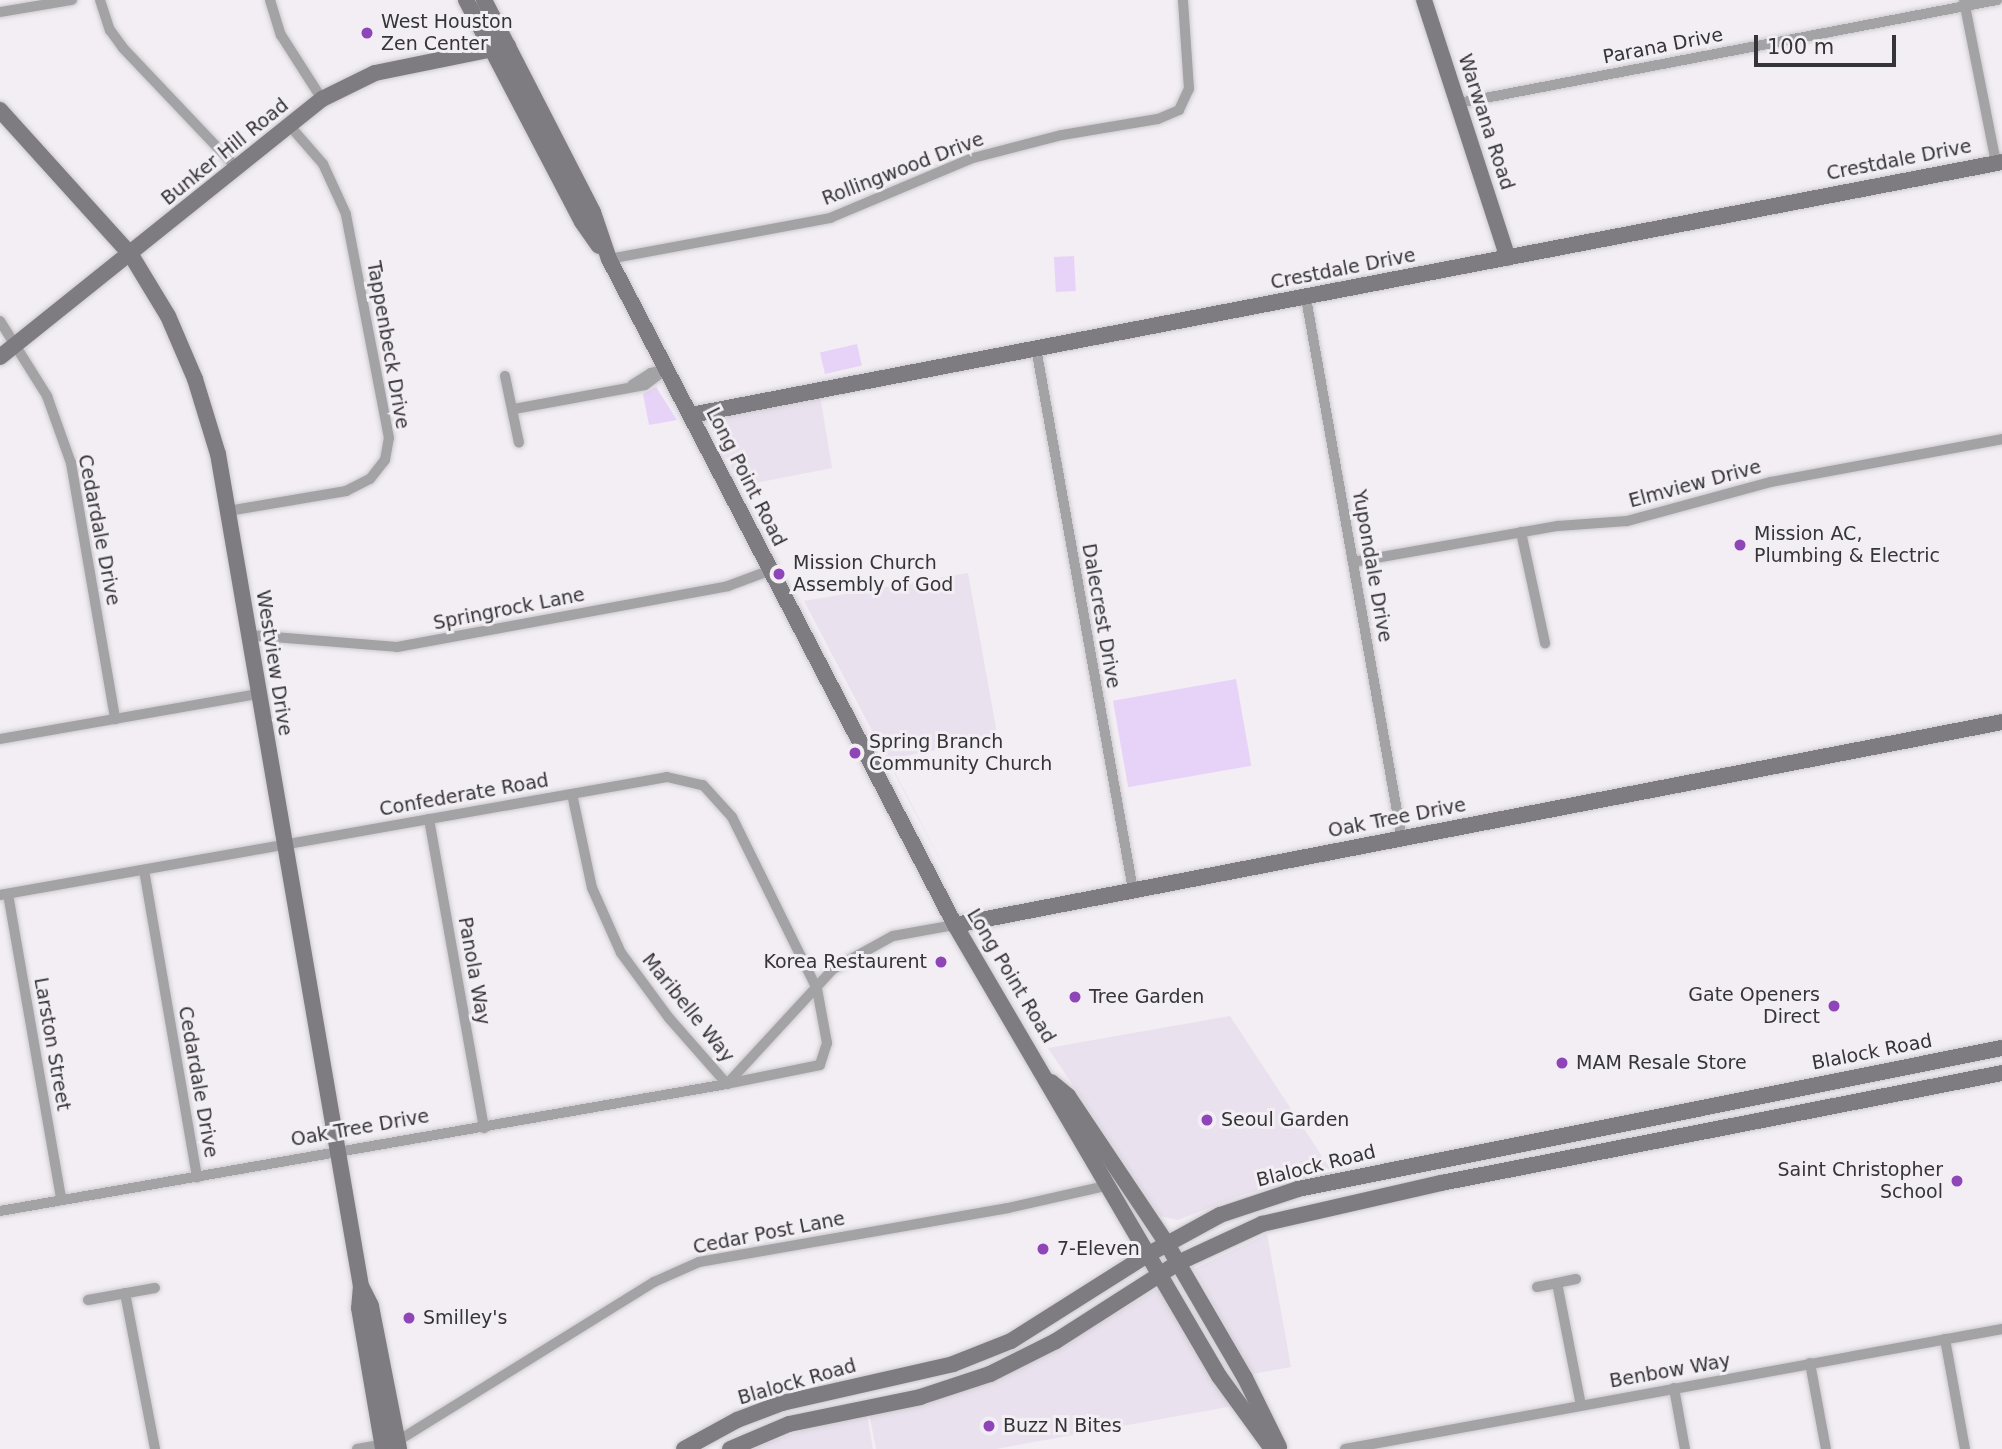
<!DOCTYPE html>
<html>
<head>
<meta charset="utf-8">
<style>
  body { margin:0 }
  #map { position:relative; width:2002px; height:1449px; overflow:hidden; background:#f2eef4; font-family:"DejaVu Sans",sans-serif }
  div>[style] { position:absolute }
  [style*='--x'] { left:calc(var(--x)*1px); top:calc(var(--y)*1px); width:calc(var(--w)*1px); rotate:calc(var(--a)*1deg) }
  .built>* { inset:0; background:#e9e1ee }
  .green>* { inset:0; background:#e8d3f8; transform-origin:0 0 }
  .roads { filter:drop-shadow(0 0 2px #ccc9ce) drop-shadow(0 0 2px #ccc9ce) }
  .street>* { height:10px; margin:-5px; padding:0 5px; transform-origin:5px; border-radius:5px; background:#a3a2a4 }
  .secondary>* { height:16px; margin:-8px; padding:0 8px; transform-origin:8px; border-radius:8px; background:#7e7c80 }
  .dots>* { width:19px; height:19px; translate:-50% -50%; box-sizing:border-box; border:4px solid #f2eef4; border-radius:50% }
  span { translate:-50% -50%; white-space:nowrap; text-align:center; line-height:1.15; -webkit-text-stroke:6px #f2eef4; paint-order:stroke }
  .poi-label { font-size:19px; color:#353436 }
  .left { translate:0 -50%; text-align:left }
  .right { translate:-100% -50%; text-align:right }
  .street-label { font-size:19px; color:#353436 }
  .scale { position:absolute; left:1754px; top:35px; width:142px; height:32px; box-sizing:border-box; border:4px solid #353436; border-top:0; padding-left:9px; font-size:21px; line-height:24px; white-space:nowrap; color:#353436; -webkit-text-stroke:5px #f2eef4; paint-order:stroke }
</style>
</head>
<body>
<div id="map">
  <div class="built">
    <i style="clip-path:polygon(820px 396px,832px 468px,741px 486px,707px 421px)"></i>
    <i style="clip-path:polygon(968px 573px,998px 739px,888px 759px,963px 904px,804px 601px)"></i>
    <i style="clip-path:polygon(1230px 1016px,1333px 1173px,1245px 1194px,1178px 1220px,1160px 1216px,1048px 1048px)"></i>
    <i style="clip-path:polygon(1267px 1234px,1291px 1367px,1252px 1374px,1194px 1269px)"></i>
    <i style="clip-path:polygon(1159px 1288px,1233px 1406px,996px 1449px,876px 1449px,869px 1413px,960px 1392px,1034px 1361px)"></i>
    <i style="clip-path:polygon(867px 1415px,873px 1449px,751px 1449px,802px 1430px)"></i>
  </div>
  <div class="green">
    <i style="left:1074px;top:256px;width:35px;height:20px;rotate:87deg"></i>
    <i style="left:857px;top:344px;width:22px;height:38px;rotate:77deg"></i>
    <i style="clip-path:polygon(656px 387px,677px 420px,649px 425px,643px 394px)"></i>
    <i style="left:1236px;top:679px;width:88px;height:125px;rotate:80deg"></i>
  </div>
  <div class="roads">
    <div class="street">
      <i style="--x:100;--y:0;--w:32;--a:72"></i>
      <i style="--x:110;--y:30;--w:22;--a:54"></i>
      <i style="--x:123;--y:48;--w:166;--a:46.5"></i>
      <i style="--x:270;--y:0;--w:37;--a:73"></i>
      <i style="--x:281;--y:35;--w:76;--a:57.4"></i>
      <i style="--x:1964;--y:1;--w:165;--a:78.8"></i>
      <i style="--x:0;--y:12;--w:73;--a:-9.5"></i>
      <i style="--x:1459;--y:103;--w:548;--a:-10.84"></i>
      <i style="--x:609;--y:259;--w:225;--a:-10.5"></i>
      <i style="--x:830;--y:218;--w:155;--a:-22.8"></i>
      <i style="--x:973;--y:158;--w:92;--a:-14.5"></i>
      <i style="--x:1062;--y:135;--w:97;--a:-9.5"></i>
      <i style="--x:1158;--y:119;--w:23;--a:-23"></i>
      <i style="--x:1179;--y:110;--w:23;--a:-65"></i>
      <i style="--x:1189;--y:89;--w:89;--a:-93.9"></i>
      <i style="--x:1306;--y:298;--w:549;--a:79.94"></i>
      <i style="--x:0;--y:321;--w:89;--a:57.9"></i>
      <i style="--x:47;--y:396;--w:71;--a:70.3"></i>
      <i style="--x:71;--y:463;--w:260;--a:80.2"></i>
      <i style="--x:1036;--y:348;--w:551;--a:79.85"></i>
      <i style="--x:505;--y:376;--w:68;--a:78.2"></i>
      <i style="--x:514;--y:409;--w:133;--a:-10.4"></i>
      <i style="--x:645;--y:385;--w:26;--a:-37"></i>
      <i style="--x:666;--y:369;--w:16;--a:165"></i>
      <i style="--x:651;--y:373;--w:22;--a:148"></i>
      <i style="--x:228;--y:511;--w:120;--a:-9.6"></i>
      <i style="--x:346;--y:491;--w:27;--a:-27"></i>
      <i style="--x:370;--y:479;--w:24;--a:-52"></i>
      <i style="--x:385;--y:460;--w:22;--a:-80"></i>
      <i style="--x:389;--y:438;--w:228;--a:-100.9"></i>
      <i style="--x:346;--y:214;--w:55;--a:-114.7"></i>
      <i style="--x:323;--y:164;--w:50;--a:-131"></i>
      <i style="--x:1521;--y:532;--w:114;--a:77.8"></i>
      <i style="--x:1353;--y:562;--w:208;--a:-10"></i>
      <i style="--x:1558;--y:526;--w:69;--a:-4.1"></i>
      <i style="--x:1627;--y:521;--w:149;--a:-15.2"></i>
      <i style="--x:1771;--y:482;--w:235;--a:-10.5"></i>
      <i style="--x:249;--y:635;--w:148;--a:4.6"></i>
      <i style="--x:397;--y:647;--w:337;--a:-10.4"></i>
      <i style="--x:728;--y:586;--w:46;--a:-20.4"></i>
      <i style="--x:0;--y:739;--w:263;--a:-9.9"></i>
      <i style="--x:429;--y:819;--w:314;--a:79.9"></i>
      <i style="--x:144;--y:870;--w:312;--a:80.2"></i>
      <i style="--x:8;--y:894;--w:310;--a:80.1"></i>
      <i style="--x:0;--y:895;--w:677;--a:-10.03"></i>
      <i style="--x:667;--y:777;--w:37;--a:13"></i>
      <i style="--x:703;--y:785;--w:43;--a:47.8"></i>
      <i style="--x:732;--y:817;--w:192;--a:63.7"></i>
      <i style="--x:817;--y:989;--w:55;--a:79.5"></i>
      <i style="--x:827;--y:1043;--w:23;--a:108"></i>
      <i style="--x:820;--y:1065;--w:95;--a:168.5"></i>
      <i style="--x:727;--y:1084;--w:88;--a:-131.3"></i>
      <i style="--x:669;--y:1018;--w:81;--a:-126.4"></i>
      <i style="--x:621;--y:953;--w:71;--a:-114"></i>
      <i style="--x:592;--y:888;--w:96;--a:-102"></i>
      <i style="--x:0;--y:1211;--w:738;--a:-9.91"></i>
      <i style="--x:727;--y:1084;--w:156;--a:-47.3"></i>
      <i style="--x:833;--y:969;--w:68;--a:-28.8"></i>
      <i style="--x:893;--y:936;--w:63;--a:-10.1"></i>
      <i style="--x:1576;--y:1279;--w:19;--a:168"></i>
      <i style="--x:1557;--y:1283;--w:124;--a:78.9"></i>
      <i style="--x:1537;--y:1287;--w:20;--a:-11"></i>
      <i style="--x:125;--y:1293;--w:159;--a:79.1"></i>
      <i style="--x:88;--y:1300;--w:68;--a:-10.2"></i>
      <i style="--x:1945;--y:1339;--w:112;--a:79.7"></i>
      <i style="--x:1810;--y:1363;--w:87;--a:79.5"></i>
      <i style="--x:1674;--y:1388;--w:62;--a:79.8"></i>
      <i style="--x:357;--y:1449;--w:40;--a:-10"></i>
      <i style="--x:396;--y:1442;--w:304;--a:-31.8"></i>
      <i style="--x:654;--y:1282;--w:49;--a:-24"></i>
      <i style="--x:699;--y:1262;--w:314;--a:-9.9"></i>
      <i style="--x:1008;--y:1208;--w:100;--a:-12.7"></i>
      <i style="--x:1345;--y:1449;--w:668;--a:-10.35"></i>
    </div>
    <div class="secondary">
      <i style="--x:466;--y:0;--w:250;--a:62.4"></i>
      <i style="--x:582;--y:222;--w:29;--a:55"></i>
      <i style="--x:484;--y:0;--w:238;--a:62.8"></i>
      <i style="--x:593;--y:212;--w:50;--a:71.2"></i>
      <i style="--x:609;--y:259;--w:751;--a:62.55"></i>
      <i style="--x:955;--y:925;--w:523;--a:59.66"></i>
      <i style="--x:1219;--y:1376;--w:90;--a:54"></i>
      <i style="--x:1424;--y:0;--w:271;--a:72"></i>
      <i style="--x:0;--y:110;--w:195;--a:47.9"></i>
      <i style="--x:131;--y:255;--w:71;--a:58.8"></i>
      <i style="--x:168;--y:316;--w:69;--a:66.8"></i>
      <i style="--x:195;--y:379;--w:78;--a:73"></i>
      <i style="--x:218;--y:454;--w:844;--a:80.25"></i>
      <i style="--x:361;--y:1286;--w:22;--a:95"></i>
      <i style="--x:359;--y:1308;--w:143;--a:80.3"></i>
      <i style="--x:0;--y:357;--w:413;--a:-38.7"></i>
      <i style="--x:322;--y:99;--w:59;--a:-26.1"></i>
      <i style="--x:375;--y:73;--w:136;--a:-11.5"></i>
      <i style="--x:691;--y:415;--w:1335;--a:-10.92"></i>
      <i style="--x:955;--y:925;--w:1066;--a:-10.97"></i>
      <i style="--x:1051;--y:1082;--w:22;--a:39"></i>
      <i style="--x:1068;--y:1096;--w:178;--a:56.2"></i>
      <i style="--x:1167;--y:1244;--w:155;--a:59.8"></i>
      <i style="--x:1245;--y:1378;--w:77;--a:63.8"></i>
      <i style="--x:362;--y:1288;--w:20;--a:63"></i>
      <i style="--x:371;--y:1306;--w:146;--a:78.9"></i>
      <i style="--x:684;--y:1449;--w:60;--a:-28.7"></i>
      <i style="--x:737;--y:1420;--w:48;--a:-20.7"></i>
      <i style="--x:782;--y:1403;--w:175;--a:-12.8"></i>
      <i style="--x:953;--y:1364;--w:62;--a:-21.6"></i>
      <i style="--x:1011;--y:1341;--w:161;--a:-32.3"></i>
      <i style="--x:1147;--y:1255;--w:83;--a:-28.7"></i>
      <i style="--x:1220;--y:1215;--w:82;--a:-18.4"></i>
      <i style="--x:1298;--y:1189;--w:718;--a:-11.33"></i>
      <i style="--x:730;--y:1449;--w:64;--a:-23"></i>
      <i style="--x:789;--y:1424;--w:134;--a:-11.6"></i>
      <i style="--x:920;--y:1397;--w:74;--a:-18.2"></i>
      <i style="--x:990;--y:1374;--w:74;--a:-26.6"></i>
      <i style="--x:1056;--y:1341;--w:145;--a:-32.6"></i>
      <i style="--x:1178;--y:1263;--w:93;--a:-24.9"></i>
      <i style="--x:1262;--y:1224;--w:184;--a:-12.9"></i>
      <i style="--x:1441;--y:1183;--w:572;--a:-11.09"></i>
    </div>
  </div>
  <div class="dots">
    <i style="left:367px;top:33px;background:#8d45b7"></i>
    <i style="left:1740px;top:545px;background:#8d45b7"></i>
    <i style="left:779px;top:574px;background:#8d45b7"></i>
    <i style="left:855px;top:753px;background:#8d45b7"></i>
    <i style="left:941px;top:962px;background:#8d45b7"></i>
    <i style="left:1075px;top:997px;background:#8d45b7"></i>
    <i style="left:1834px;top:1006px;background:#8d45b7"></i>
    <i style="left:1562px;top:1063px;background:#8d45b7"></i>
    <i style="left:1207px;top:1120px;background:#8d45b7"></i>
    <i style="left:1957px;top:1181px;background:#8d45b7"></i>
    <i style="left:1043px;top:1249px;background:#8d45b7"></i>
    <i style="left:409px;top:1318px;background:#8d45b7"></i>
    <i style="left:989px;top:1426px;background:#8d45b7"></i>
  </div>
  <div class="poi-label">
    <span class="left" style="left:381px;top:33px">West Houston<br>Zen Center</span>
    <span class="left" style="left:1754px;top:545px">Mission AC,<br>Plumbing &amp; Electric</span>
    <span class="left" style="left:793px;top:574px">Mission Church<br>Assembly of God</span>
    <span class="left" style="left:869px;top:753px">Spring Branch<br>Community Church</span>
    <span class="right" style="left:927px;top:962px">Korea Restaurent</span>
    <span class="right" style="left:1820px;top:1006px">Gate Openers<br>Direct</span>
    <span class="left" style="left:1089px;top:997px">Tree Garden</span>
    <span class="left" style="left:1576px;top:1063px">MAM Resale Store</span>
    <span class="left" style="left:1221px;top:1120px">Seoul Garden</span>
    <span class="right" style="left:1943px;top:1181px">Saint Christopher<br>School</span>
    <span class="left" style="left:1057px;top:1249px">7-Eleven</span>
    <span class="left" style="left:423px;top:1318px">Smilley's</span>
    <span class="left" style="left:1003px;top:1426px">Buzz N Bites</span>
  </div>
  <div class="street-label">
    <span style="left:1663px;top:46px;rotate:-11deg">Parana Drive</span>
    <span style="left:1486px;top:122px;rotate:72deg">Warwana Road</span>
    <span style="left:225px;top:152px;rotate:-39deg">Bunker Hill Road</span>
    <span style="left:1899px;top:160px;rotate:-11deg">Crestdale Drive</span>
    <span style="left:903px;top:169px;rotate:-21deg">Rollingwood Drive</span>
    <span style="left:1343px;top:269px;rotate:-11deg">Crestdale Drive</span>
    <span style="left:388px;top:345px;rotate:80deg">Tappenbeck Drive</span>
    <span style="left:746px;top:477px;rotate:63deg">Long Point Road</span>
    <span style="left:1695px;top:484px;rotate:-15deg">Elmview Drive</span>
    <span style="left:99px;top:530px;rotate:79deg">Cedardale Drive</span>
    <span style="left:1372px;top:566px;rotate:80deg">Yupondale Drive</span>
    <span style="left:509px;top:609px;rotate:-11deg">Springrock Lane</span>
    <span style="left:1101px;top:616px;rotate:80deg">Dalecrest Drive</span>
    <span style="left:274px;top:663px;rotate:81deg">Westview Drive</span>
    <span style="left:464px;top:795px;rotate:-10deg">Confederate Road</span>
    <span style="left:1397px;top:818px;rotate:-11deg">Oak Tree Drive</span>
    <span style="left:474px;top:971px;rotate:80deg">Panola Way</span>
    <span style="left:1011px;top:976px;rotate:59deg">Long Point Road</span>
    <span style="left:688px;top:1008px;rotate:51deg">Maribelle Way</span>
    <span style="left:52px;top:1044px;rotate:80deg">Larston Street</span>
    <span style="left:1872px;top:1052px;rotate:-11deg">Blalock Road</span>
    <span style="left:198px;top:1082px;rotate:80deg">Cedardale Drive</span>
    <span style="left:360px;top:1128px;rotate:-10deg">Oak Tree Drive</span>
    <span style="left:1316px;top:1166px;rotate:-14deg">Blalock Road</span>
    <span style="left:769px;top:1233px;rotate:-11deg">Cedar Post Lane</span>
    <span style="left:1670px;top:1371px;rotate:-10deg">Benbow Way</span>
    <span style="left:797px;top:1382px;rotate:-16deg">Blalock Road</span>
  </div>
  <div class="scale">100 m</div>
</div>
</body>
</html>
